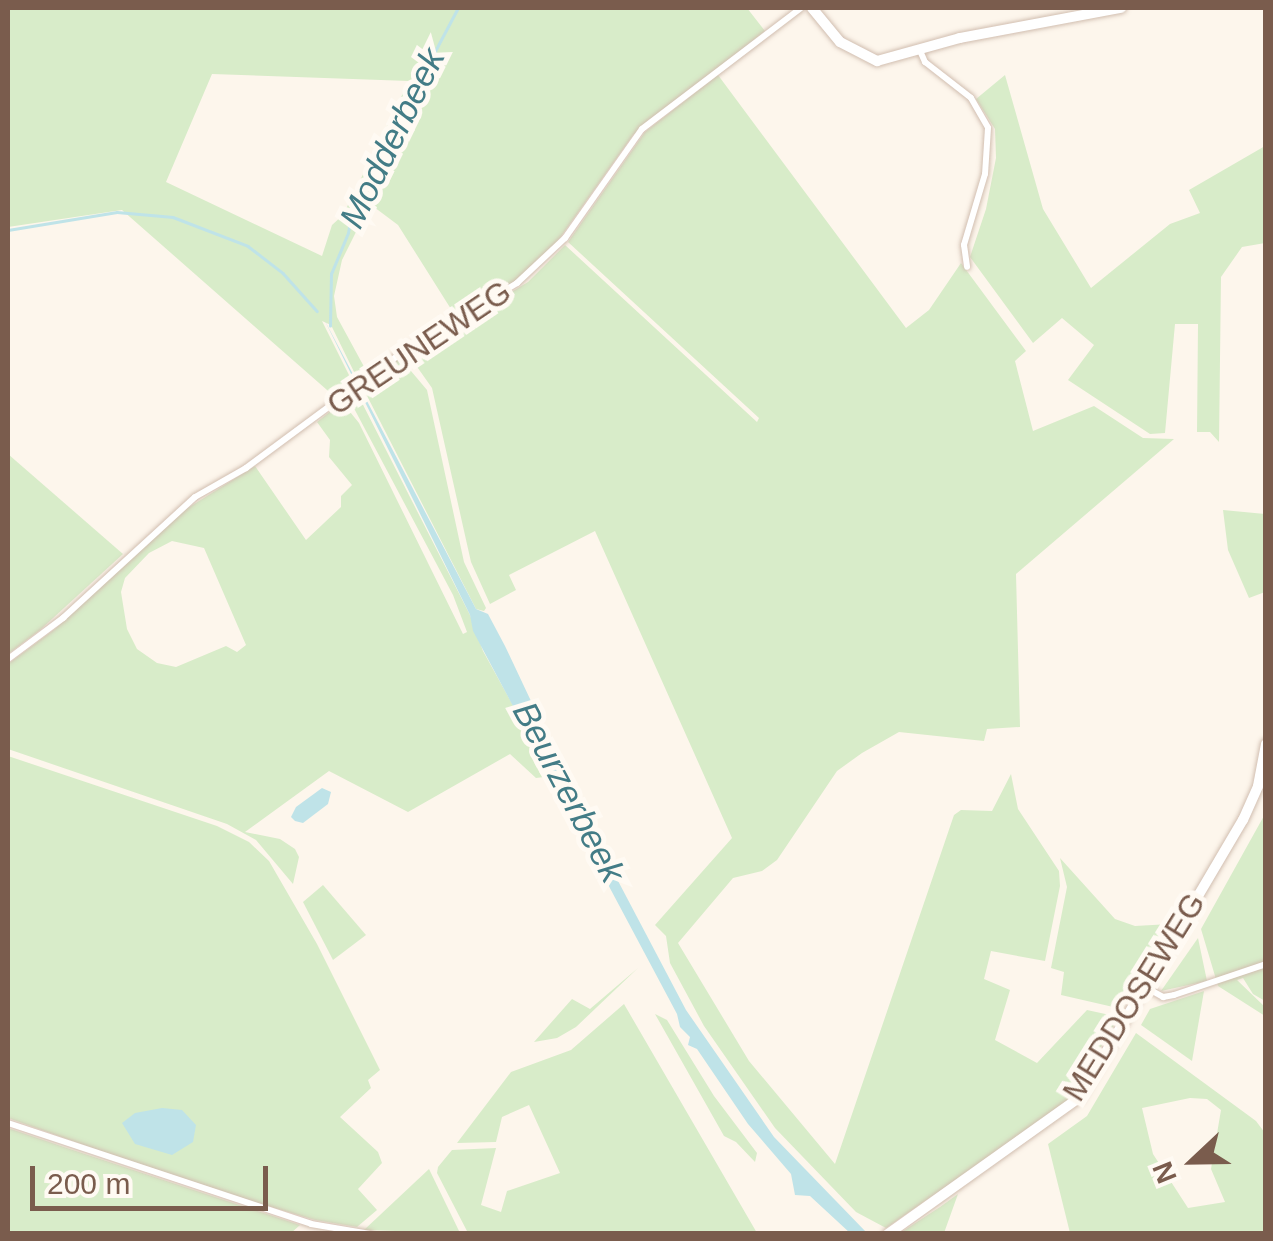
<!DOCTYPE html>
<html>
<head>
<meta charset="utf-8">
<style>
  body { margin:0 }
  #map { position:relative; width:1273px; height:1241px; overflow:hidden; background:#fdf6ec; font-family:Arial,sans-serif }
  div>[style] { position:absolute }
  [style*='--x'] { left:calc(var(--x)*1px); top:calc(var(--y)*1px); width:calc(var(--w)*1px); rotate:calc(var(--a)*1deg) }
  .green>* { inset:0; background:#d8ecc9 }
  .water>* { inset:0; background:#bfe3e8 }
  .stream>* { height:2.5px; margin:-1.25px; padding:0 1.25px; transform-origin:1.25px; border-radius:1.25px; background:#bfe3e8 }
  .roads { filter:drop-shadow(0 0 2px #d1beb0) drop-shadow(0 0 2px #d1beb0) }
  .street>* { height:6px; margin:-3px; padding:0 3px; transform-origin:3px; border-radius:3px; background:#fff }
  .secondary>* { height:10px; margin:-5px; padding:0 5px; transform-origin:5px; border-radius:5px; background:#fff }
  span { translate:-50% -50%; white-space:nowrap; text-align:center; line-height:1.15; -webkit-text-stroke:10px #fffaf3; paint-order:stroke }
  .street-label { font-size:32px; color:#7a5c4d }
  .water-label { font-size:35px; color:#437c86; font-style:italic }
  .frame { position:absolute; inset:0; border:10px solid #7a5c4d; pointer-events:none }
  .north { position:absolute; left:1143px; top:1111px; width:100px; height:100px; -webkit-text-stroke:8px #fffaf3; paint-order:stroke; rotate:248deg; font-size:28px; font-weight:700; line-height:40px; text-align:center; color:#7a5c4d }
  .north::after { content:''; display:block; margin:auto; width:35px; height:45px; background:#7a5c4d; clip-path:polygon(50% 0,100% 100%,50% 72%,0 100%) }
  .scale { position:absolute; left:30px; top:1166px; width:238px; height:45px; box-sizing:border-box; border:5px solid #7a5c4d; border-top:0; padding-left:12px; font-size:30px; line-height:35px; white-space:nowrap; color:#7a5c4d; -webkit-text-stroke:8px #fffaf3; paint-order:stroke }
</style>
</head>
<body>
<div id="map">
  <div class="green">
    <i style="clip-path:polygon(evenodd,8px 8px,747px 8px,765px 31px,633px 135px,540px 266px,456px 317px,398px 225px,370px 204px,342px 260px,334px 296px,337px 317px,368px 374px,358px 380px,331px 325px,322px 321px,353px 383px,335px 397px,122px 210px,8px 227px,8px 8px,212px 74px,409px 81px,343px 215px,332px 225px,322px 256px,166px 182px,212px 74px)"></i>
    <i style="clip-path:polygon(718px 75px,906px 328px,929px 310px,961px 263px,1026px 351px,1015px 361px,1033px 431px,1094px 406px,1143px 438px,1174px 439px,1016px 574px,1020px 727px,987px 729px,984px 741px,899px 732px,862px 753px,837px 771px,777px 860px,762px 871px,733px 878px,678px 943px,749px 1061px,835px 1164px,954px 815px,961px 810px,992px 811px,1011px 774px,1018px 809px,1059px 871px,1060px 886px,1045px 961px,991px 951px,984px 979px,1010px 990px,995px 1040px,1037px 1063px,1087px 1010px,1119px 1017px,1067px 1103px,886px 1228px,856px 1212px,775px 1128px,704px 1026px,670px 963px,666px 936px,655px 925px,732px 838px,595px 531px,509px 575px,516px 590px,490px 604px,471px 562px,432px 388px,408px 354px,528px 282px,565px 245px,757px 422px,759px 418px,568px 242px,645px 132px)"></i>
    <i style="clip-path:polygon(1005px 75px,1043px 209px,1091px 288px,1170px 224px,1200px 213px,1189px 190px,1265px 146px,1265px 243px,1242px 247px,1221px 277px,1219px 442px,1210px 432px,1197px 432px,1198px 324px,1175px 324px,1165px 433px,1150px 434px,1068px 380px,1094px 345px,1062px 318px,1033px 343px,970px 257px,986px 209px,996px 158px,995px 129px,976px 99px)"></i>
    <i style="clip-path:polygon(400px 358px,427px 390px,464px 562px,486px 608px,484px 611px,476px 609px,362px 386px)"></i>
    <i style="clip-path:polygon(evenodd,356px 391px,470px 615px,483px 651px,552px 776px,536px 778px,510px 754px,408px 812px,329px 771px,245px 832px,280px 839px,295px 849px,299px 857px,293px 884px,256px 840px,227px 824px,8px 749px,8px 664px,55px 629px,183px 511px,255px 466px,306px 540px,341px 507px,341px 496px,352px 485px,329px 457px,330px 440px,317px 422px,342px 402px,359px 423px,463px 634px,467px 632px,453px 595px,348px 397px,356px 391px,172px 541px,204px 548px,246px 645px,237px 652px,226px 646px,176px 667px,157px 663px,137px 649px,127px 629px,121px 592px,125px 578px,149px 553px,172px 541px)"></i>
    <i style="clip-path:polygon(8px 454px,123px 554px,40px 630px,8px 654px)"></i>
    <i style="clip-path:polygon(1223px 510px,1265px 514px,1265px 592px,1249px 598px,1228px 550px)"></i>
    <i style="clip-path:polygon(8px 756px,217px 826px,249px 842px,269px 861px,317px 944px,380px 1070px,368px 1080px,371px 1088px,340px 1117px,378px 1152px,382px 1163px,358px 1189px,377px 1210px,357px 1227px,315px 1220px,188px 1182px,8px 1118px)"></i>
    <i style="clip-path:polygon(1265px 814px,1265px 1001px,1253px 994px,1243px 978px,1237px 980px,1265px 1007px,1265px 1016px,1218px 986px,1201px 929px)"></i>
    <i style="clip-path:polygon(1060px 858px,1115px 919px,1135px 926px,1170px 924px,1122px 1009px,1061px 995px,1064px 972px,1051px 968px,1067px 887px)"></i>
    <i style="clip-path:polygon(323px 885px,366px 935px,333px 960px,303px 902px)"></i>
    <i style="clip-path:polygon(1198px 938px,1207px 981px,1161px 991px)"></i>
    <i style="clip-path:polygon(638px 968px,576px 1027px,557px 1038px,534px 1042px,572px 999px,590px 1009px)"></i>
    <i style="clip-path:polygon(1204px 991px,1192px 1061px,1141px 1025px,1150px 1009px)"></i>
    <i style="clip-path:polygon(624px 1004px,757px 1233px,468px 1233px,437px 1173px,438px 1167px,452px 1150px,496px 1148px,481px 1205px,501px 1212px,507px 1191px,560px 1173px,529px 1105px,502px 1117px,496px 1142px,457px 1143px,511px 1072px,571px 1050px)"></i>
    <i style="clip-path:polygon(655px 1014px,667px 1020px,714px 1096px,757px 1153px,755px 1162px,736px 1142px,724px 1136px)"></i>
    <i style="clip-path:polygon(evenodd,1136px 1033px,1256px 1121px,1265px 1133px,1265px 1233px,1070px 1233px,1048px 1144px,1087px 1116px,1136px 1033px,1190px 1098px,1207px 1099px,1221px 1110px,1211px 1169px,1225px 1202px,1188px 1208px,1153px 1154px,1142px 1108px,1190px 1098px)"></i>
    <i style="clip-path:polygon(8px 1128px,70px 1149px,300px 1225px,290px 1234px,8px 1233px)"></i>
    <i style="clip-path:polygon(429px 1169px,460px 1233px,364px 1230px)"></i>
    <i style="clip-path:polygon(958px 1194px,944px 1233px,900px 1233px,940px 1207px)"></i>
  </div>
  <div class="water">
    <i style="clip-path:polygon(324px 319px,476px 609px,488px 614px,505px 646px,597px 841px,686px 1010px,774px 1137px,867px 1233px,850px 1233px,810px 1196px,795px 1195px,791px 1174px,748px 1124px,697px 1049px,688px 1045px,690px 1037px,680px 1027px,677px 1014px,473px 631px,470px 615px)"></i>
    <i style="clip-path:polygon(322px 788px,331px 792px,328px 804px,303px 823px,295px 821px,291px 817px,296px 807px)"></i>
    <i style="clip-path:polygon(162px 1108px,182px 1110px,196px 1125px,193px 1142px,172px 1155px,135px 1144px,122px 1123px,135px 1113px)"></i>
  </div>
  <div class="stream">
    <i style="--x:8;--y:230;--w:110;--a:-9.4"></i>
    <i style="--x:117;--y:212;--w:56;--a:5.1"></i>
    <i style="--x:173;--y:217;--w:80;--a:21.1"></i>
    <i style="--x:248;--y:246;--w:44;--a:37.6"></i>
    <i style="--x:283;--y:273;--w:51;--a:48.2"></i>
    <i style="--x:330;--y:326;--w:52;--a:-88.9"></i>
    <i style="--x:331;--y:274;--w:44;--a:-67.5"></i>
    <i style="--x:348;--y:233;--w:27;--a:-80"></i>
    <i style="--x:353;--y:206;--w:224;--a:-62.1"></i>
  </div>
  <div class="roads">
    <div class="street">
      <i style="--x:921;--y:53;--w:10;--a:66"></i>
      <i style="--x:925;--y:62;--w:58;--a:38"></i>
      <i style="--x:971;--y:98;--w:34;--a:60"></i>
      <i style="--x:988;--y:128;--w:46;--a:93.7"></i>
      <i style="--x:985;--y:174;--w:74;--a:106.5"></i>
      <i style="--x:964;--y:245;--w:22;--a:82"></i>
      <i style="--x:8;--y:659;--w:69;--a:-36.7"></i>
      <i style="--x:63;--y:618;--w:179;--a:-42.5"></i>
      <i style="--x:195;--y:497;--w:59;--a:-29.6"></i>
      <i style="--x:246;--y:468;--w:197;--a:-36.5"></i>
      <i style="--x:404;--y:351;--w:132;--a:-31"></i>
      <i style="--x:517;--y:283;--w:66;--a:-43.2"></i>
      <i style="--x:565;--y:238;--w:133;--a:-54.8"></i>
      <i style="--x:642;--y:129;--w:200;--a:-37.3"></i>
      <i style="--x:1145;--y:987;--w:21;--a:29"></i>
      <i style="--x:1163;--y:997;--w:11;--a:-10"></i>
      <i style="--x:1174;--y:995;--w:97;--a:-18.6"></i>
      <i style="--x:8;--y:1123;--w:319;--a:18.4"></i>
      <i style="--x:311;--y:1224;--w:60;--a:9.6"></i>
    </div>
    <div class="secondary">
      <i style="--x:812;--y:8;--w:44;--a:50.5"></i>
      <i style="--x:840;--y:42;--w:42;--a:27.2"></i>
      <i style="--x:877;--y:61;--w:86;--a:-15.5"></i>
      <i style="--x:960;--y:38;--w:164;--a:-10.6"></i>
      <i style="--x:888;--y:1234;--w:234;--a:-35.5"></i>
      <i style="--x:1079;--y:1098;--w:323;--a:-59.5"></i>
      <i style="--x:1243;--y:820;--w:37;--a:-66"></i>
      <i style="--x:1258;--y:786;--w:43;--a:-79.2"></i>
    </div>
  </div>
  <div class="street-label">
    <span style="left:419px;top:348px;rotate:-34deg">GREUNEWEG</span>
    <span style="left:1134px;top:997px;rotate:-58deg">MEDDOSEWEG</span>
  </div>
  <div class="water-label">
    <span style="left:392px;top:138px;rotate:-64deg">Modderbeek</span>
    <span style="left:569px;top:792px;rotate:62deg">Beurzerbeek</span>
  </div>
  <div class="frame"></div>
  <div class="north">N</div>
  <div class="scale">200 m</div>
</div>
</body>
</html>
